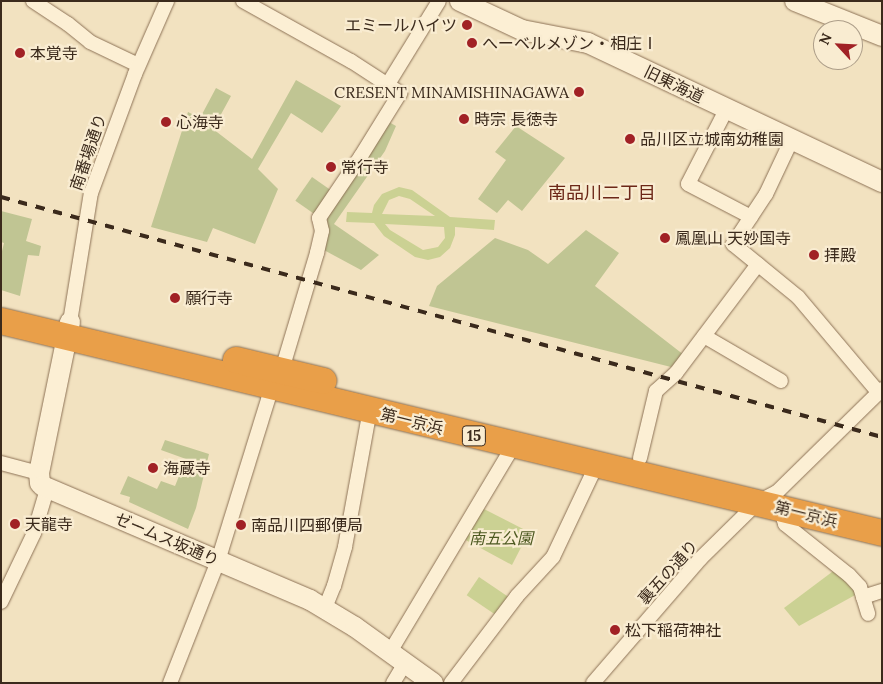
<!DOCTYPE html>
<html>
<head>
<meta charset="utf-8">
<style>
  body { margin:0 }
  #map { position:relative; width:883px; height:684px; overflow:hidden; background:#f2e2c0; font-family:Lora,"Noto Sans JP",serif }
  div>[style] { position:absolute }
  [style*='--x'] { left:calc(var(--x)*1px); top:calc(var(--y)*1px); width:calc(var(--w)*1px); rotate:calc(var(--a)*1deg) }
  .green>* { inset:0; background:#cbd193; transform-origin:0 0 }
  .cemetery>* { inset:0; background:#c0c593; transform-origin:0 0 }
  .roads { filter:drop-shadow(0 0 1px #8d7256) drop-shadow(0 0 1px #8d7256) }
  .street>* { height:14px; margin:-7px; padding:0 7px; transform-origin:7px; border-radius:7px; background:#fcefd4 }
  .secondary>* { height:20px; margin:-10px; padding:0 10px; transform-origin:10px; border-radius:10px; background:#fcefd4 }
  .highway>* { height:26px; margin:-13px; padding:0 13px; transform-origin:13px; border-radius:13px; background:#e99f49 }
  .rail>* { height:4px; margin-top:-2px; transform-origin:0; background:repeating-linear-gradient(90deg,#3b2a1c 0 9px,transparent 0 18px) }
  .dots>* { width:14px; height:14px; translate:-50% -50%; box-sizing:border-box; border:2px solid #f9ecd1; border-radius:50% }
  span { translate:-50% -50%; white-space:nowrap; text-align:center; line-height:1.15; -webkit-text-stroke:4.5px #f9ecd1; paint-order:stroke }
  .shield-label span { padding:1px 4px; background:#f9ecd1; border:1px solid; border-radius:4px; -webkit-text-stroke-width:0 }
  .shield-label { font-size:15px; color:#3b2a1c; font-weight:700 }
  .poi-label { font-size:16px; color:#3b2a1c }
  .right { translate:-100% -50%; text-align:right }
  .left { translate:0 -50%; text-align:left }
  .street-label { font-size:16px; color:#3b2a1c }
  .park-label { font-size:16px; color:#4d5921; font-style:italic }
  .neighbourhood-label { font-size:18px; color:#6c2717 }
  .frame { position:absolute; inset:0; border:2px solid #3b2a1c; pointer-events:none }
  .north { position:absolute; left:813px; top:20px; width:50px; height:50px; box-sizing:border-box; background:#f9ecd1; border:1px solid #ad9e89; border-radius:50%; rotate:295deg; font-size:14px; font-weight:700; line-height:20px; text-align:center; color:#3b2a1c }
  .north::after { content:''; display:block; margin:auto; width:18px; height:22px; background:#a12125; clip-path:polygon(50% 0,100% 100%,50% 72%,0 100%) }
</style>
</head>
<body>
<div id="map">
  <div class="green">
    <i style="clip-path:polygon(evenodd,399px 187px,412px 190px,450px 217px,495px 220px,494px 230px,455px 227px,455px 235px,450px 248px,440px 257px,428px 260px,415px 257px,384px 236px,374px 223px,346px 222px,347px 212px,372px 213px,374px 205px,382px 194px,399px 187px,399px 196px,410px 199px,435px 216px,382px 214px,389px 200px,399px 196px,399px 187px,385px 224px,444px 227px,445px 238px,438px 247px,423px 250px,390px 230px,385px 224px)"></i>
    <i style="clip-path:polygon(484px 509px,529px 532px,512px 565px,462px 538px,477px 511px)"></i>
    <i style="clip-path:polygon(836px 569px,857px 594px,799px 626px,784px 608px)"></i>
    <i style="left:479px;top:577px;width:37px;height:22px;rotate:34deg"></i>
  </div>
  <div class="cemetery">
    <i style="clip-path:polygon(296px 80px,341px 106px,322px 133px,291px 113px,258px 169px,278px 189px,255px 244px,213px 228px,207px 242px,151px 227px,188px 112px,200px 118px,216px 88px,231px 96px,213px 129px,252px 159px)"></i>
    <i style="clip-path:polygon(387px 121px,396px 126px,385px 151px,334px 224px,379px 255px,361px 270px,322px 249px,325px 217px)"></i>
    <i style="clip-path:polygon(516px 126px,565px 158px,522px 211px,508px 200px,497px 213px,478px 199px,506px 160px,495px 152px)"></i>
    <i style="left:312px;top:177px;width:24px;height:29px;rotate:35deg"></i>
    <i style="clip-path:polygon(1px 211px,32px 219px,26px 241px,41px 246px,39px 256px,28px 255px,20px 296px,1px 290px,1px 255px,4px 243px,1px 242px)"></i>
    <i style="clip-path:polygon(586px 230px,619px 253px,595px 286px,684px 355px,671px 367px,429px 306px,437px 286px,495px 238px,528px 250px,548px 264px)"></i>
    <i style="clip-path:polygon(165px 440px,209px 454px,196px 508px,188px 529px,129px 502px,130px 497px,120px 494px,128px 476px,157px 489px,161px 481px,175px 486px,186px 459px,161px 450px)"></i>
  </div>
  <div class="roads">
    <div class="street">
      <i style="--x:33;--y:1;--w:42;--a:33.3"></i>
      <i style="--x:68;--y:24;--w:28;--a:39"></i>
      <i style="--x:90;--y:42;--w:53;--a:25.6"></i>
      <i style="--x:243;--y:1;--w:124;--a:29.1"></i>
      <i style="--x:351;--y:61;--w:59;--a:33.1"></i>
      <i style="--x:400;--y:93;--w:74;--a:121.8"></i>
      <i style="--x:361;--y:156;--w:75;--a:124.1"></i>
      <i style="--x:319;--y:218;--w:13;--a:77"></i>
      <i style="--x:322;--y:231;--w:23;--a:103"></i>
      <i style="--x:317;--y:253;--w:122;--a:106.7"></i>
      <i style="--x:388;--y:84;--w:97;--a:-58.4"></i>
      <i style="--x:726;--y:110;--w:83;--a:117.2"></i>
      <i style="--x:688;--y:184;--w:71;--a:27.6"></i>
      <i style="--x:792;--y:139;--w:61;--a:115.3"></i>
      <i style="--x:766;--y:194;--w:60;--a:123.4"></i>
      <i style="--x:733;--y:244;--w:84;--a:39.2"></i>
      <i style="--x:798;--y:297;--w:124;--a:49.9"></i>
      <i style="--x:70;--y:322;--w:131;--a:-80.8"></i>
      <i style="--x:91;--y:193;--w:127;--a:-69.7"></i>
      <i style="--x:135;--y:74;--w:80;--a:-66.3"></i>
      <i style="--x:704;--y:336;--w:89;--a:30.3"></i>
      <i style="--x:640;--y:458;--w:69;--a:-76.6"></i>
      <i style="--x:656;--y:391;--w:27;--a:-42"></i>
      <i style="--x:676;--y:373;--w:136;--a:-53"></i>
      <i style="--x:1;--y:463;--w:39;--a:15"></i>
      <i style="--x:779;--y:505;--w:20;--a:72"></i>
      <i style="--x:785;--y:524;--w:82;--a:38.6"></i>
      <i style="--x:849;--y:575;--w:16;--a:47"></i>
      <i style="--x:860;--y:587;--w:28;--a:73"></i>
      <i style="--x:863;--y:597;--w:20;--a:-18"></i>
      <i style="--x:1;--y:602;--w:76;--a:-64.4"></i>
      <i style="--x:34;--y:533;--w:46;--a:-73.5"></i>
      <i style="--x:325;--y:608;--w:24;--a:-68"></i>
      <i style="--x:334;--y:586;--w:41;--a:-74.2"></i>
      <i style="--x:345;--y:547;--w:139;--a:-79.7"></i>
      <i style="--x:390;--y:652;--w:241;--a:-59.1"></i>
      <i style="--x:170;--y:683;--w:131;--a:-68.5"></i>
      <i style="--x:218;--y:561;--w:182;--a:-72.8"></i>
      <i style="--x:393;--y:683;--w:23;--a:-59"></i>
      <i style="--x:451;--y:683;--w:109;--a:-52.8"></i>
      <i style="--x:517;--y:596;--w:53;--a:-47.3"></i>
      <i style="--x:553;--y:557;--w:103;--a:-64.7"></i>
      <i style="--x:593;--y:683;--w:164;--a:-49.2"></i>
      <i style="--x:700;--y:559;--w:81;--a:-44.5"></i>
      <i style="--x:758;--y:502;--w:21;--a:-28"></i>
      <i style="--x:777;--y:492;--w:147;--a:-44.4"></i>
    </div>
    <div class="secondary">
      <i style="--x:460;--y:1;--w:68;--a:25.1"></i>
      <i style="--x:522;--y:30;--w:67;--a:11.1"></i>
      <i style="--x:588;--y:43;--w:325;--a:25.3"></i>
      <i style="--x:795;--y:1;--w:94;--a:21.9"></i>
      <i style="--x:70;--y:322;--w:154;--a:101.6"></i>
      <i style="--x:39;--y:473;--w:10;--a:84"></i>
      <i style="--x:40;--y:483;--w:4;--a:45"></i>
      <i style="--x:43;--y:486;--w:290;--a:23.1"></i>
      <i style="--x:310;--y:600;--w:52;--a:31"></i>
      <i style="--x:355;--y:627;--w:96;--a:35.7"></i>
    </div>
    <div class="highway">
      <i style="--x:1;--y:321;--w:906;--a:13.53"></i>
      <i style="--x:236;--y:360;--w:90;--a:13.4"></i>
    </div>
  </div>
  <div class="rail">
    <i style="--x:1;--y:197;--w:913;--a:15.24"></i>
  </div>
  <div class="dots">
    <i style="left:467px;top:25px;background:#a12125"></i>
    <i style="left:472px;top:43px;background:#a12125"></i>
    <i style="left:20px;top:53px;background:#a12125"></i>
    <i style="left:579px;top:92px;background:#a12125"></i>
    <i style="left:464px;top:119px;background:#a12125"></i>
    <i style="left:166px;top:122px;background:#a12125"></i>
    <i style="left:630px;top:139px;background:#a12125"></i>
    <i style="left:331px;top:167px;background:#a12125"></i>
    <i style="left:665px;top:238px;background:#a12125"></i>
    <i style="left:814px;top:255px;background:#a12125"></i>
    <i style="left:175px;top:298px;background:#a12125"></i>
    <i style="left:153px;top:468px;background:#a12125"></i>
    <i style="left:15px;top:524px;background:#a12125"></i>
    <i style="left:241px;top:525px;background:#a12125"></i>
    <i style="left:615px;top:630px;background:#a12125"></i>
  </div>
  <div class="shield-label">
    <span style="left:474px;top:436px">15</span>
  </div>
  <div class="poi-label">
    <span class="right" style="left:457px;top:25px">エミールハイツ</span>
    <span class="left" style="left:482px;top:43px">へーベルメゾン・相庄Ⅰ</span>
    <span class="left" style="left:30px;top:53px">本覚寺</span>
    <span class="right" style="left:569px;top:92px">CRESENT MINAMISHINAGAWA</span>
    <span class="left" style="left:474px;top:119px">時宗 長徳寺</span>
    <span class="left" style="left:176px;top:122px">心海寺</span>
    <span class="left" style="left:640px;top:139px">品川区立城南幼稚園</span>
    <span class="left" style="left:341px;top:167px">常行寺</span>
    <span class="left" style="left:675px;top:238px">鳳凰山 天妙国寺</span>
    <span class="left" style="left:824px;top:255px">拝殿</span>
    <span class="left" style="left:185px;top:298px">願行寺</span>
    <span class="left" style="left:163px;top:468px">海蔵寺</span>
    <span class="left" style="left:25px;top:524px">天龍寺</span>
    <span class="left" style="left:251px;top:525px">南品川四郵便局</span>
    <span class="left" style="left:625px;top:630px">松下稲荷神社</span>
  </div>
  <div class="street-label">
    <span style="left:674px;top:84px;rotate:26deg">旧東海道</span>
    <span style="left:88px;top:152px;rotate:-71deg">南番場通り</span>
    <span style="left:412px;top:421px;rotate:14deg">第一京浜</span>
    <span style="left:806px;top:514px;rotate:14deg">第一京浜</span>
    <span style="left:167px;top:539px;rotate:23deg">ゼームス坂通り</span>
    <span style="left:668px;top:572px;rotate:-48deg">裏五の通り</span>
  </div>
  <div class="park-label">
    <span style="left:501px;top:538px">南五公園</span>
  </div>
  <div class="neighbourhood-label">
    <span style="left:602px;top:193px">南品川二丁目</span>
  </div>
  <div class="frame"></div>
  <div class="north">N</div>
</div>
</body>
</html>
